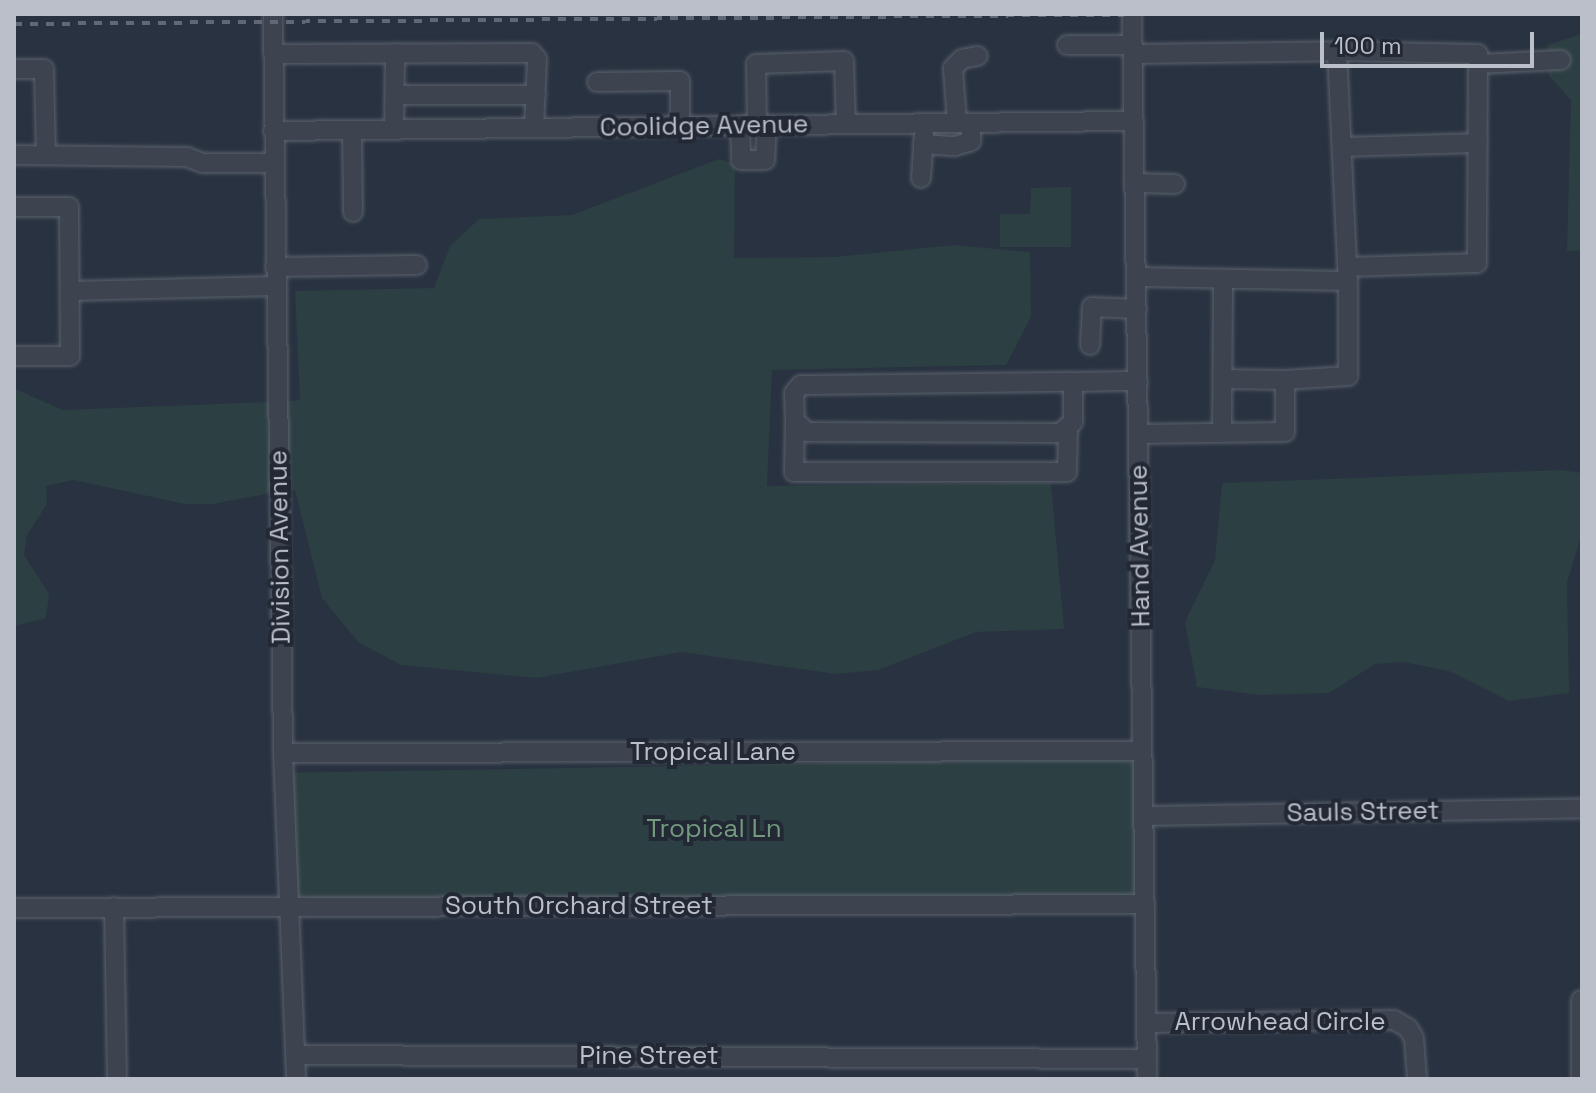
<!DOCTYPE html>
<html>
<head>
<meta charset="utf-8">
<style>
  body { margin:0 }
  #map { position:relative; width:1596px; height:1093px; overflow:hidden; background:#293240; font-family:"Space Grotesk",sans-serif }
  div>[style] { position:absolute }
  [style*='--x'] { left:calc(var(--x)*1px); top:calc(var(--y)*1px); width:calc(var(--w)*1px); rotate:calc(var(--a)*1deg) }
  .green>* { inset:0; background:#2c3f42; transform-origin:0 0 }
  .roads { filter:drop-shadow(0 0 2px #5b626d) drop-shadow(0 0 2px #5b626d) }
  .minor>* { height:18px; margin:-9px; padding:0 9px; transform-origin:9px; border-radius:9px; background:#3d4450 }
  .rail>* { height:4px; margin-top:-2px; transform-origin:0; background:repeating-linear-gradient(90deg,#606876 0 8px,transparent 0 16px) }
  span { translate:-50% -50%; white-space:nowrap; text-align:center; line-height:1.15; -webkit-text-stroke:8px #222935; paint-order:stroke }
  .street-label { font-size:26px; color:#babfca }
  .park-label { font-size:26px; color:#73997e }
  .frame { position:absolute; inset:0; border:16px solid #babfca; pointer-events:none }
  .scale { position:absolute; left:1320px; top:32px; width:214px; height:36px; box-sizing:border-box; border:4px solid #babfca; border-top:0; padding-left:10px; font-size:24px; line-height:28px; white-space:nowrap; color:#babfca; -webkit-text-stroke:6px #222935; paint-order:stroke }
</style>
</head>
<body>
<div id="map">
  <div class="green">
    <i style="clip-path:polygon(1582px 34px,1582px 250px,1567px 251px,1571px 100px,1549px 76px,1547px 45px)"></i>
    <i style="clip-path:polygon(719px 159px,735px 164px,734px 258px,835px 257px,954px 245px,1030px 252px,1031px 317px,1006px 365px,772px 370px,767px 486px,1051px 483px,1064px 629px,976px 632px,878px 670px,836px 674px,682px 652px,536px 678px,401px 665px,358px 642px,322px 598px,295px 490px,287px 491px,285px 402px,300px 400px,295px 291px,434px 288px,450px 246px,479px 219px,572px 215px)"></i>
    <i style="clip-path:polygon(1071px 187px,1071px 247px,1000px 247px,1000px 214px,1030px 214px,1031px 188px)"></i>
    <i style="clip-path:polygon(14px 388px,62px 410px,269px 402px,271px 493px,213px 504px,185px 504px,73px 480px,46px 486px,47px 504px,27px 535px,24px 555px,49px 594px,46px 618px,14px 626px)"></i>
    <i style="clip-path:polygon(1561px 470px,1582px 473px,1582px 533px,1567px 583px,1569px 693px,1509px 701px,1449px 671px,1403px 662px,1375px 664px,1329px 693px,1259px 695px,1197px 687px,1185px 622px,1215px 560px,1222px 483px)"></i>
    <i style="left:1134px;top:758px;width:139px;height:843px;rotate:89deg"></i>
  </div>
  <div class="roads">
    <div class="minor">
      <i style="--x:273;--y:14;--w:739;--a:89.22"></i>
      <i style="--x:283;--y:753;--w:326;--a:87.7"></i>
      <i style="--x:1132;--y:14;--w:1065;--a:89.19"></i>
      <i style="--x:1067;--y:45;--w:66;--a:0"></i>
      <i style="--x:1337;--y:51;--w:141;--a:1.2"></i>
      <i style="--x:1478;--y:54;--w:209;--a:90.3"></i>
      <i style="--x:1477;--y:263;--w:129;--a:178.2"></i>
      <i style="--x:273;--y:54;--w:259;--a:-0.2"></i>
      <i style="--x:532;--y:53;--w:8;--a:50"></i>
      <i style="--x:537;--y:59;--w:69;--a:92.5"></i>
      <i style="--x:1133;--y:54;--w:204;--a:-0.8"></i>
      <i style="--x:1337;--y:51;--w:230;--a:87.3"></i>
      <i style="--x:1348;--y:281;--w:95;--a:90"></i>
      <i style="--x:1348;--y:376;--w:63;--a:176.4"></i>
      <i style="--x:1285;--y:380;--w:52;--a:90"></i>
      <i style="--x:1285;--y:432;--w:147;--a:179.2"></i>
      <i style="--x:1478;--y:64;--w:83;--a:-2.8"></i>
      <i style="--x:14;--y:69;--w:30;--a:0"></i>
      <i style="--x:44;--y:69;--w:86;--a:88.7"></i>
      <i style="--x:597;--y:82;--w:83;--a:-0.7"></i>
      <i style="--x:680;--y:81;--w:45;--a:90"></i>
      <i style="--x:395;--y:95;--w:141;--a:0"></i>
      <i style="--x:957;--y:123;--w:55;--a:-94.2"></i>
      <i style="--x:953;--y:68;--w:13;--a:-45"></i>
      <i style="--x:962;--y:59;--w:16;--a:-11"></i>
      <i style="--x:740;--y:125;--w:35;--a:88"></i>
      <i style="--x:741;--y:160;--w:24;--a:0"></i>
      <i style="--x:765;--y:160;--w:35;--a:-87"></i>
      <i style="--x:757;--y:125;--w:61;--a:-90.9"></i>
      <i style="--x:756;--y:64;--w:88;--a:-2"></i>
      <i style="--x:844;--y:61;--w:63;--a:88.2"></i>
      <i style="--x:394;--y:129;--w:76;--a:-89.2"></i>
      <i style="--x:352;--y:130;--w:82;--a:89.3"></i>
      <i style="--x:273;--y:131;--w:861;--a:-0.67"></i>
      <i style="--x:923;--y:144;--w:32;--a:4"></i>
      <i style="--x:955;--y:146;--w:17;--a:-17"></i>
      <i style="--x:971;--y:141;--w:18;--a:-90"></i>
      <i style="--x:1342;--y:147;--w:136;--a:-1.7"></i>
      <i style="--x:14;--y:155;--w:173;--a:0.7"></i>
      <i style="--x:187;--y:157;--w:17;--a:21"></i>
      <i style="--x:203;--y:163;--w:70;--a:0"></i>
      <i style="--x:921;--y:178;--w:44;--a:-86.1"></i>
      <i style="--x:1135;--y:183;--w:40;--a:1.4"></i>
      <i style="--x:14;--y:207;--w:55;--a:0"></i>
      <i style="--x:69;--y:207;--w:149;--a:89.6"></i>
      <i style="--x:70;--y:356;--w:56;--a:180"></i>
      <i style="--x:275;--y:267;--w:142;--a:-0.8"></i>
      <i style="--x:1136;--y:277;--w:212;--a:1.1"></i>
      <i style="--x:70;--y:291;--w:205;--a:-1.4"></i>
      <i style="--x:1090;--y:345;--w:38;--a:-87"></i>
      <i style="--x:1092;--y:307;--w:45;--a:2.5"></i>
      <i style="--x:1223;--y:379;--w:62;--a:0.9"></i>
      <i style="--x:1073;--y:382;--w:40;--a:90"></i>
      <i style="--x:1073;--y:422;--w:17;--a:140"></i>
      <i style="--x:1060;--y:433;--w:253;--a:-179.8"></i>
      <i style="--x:807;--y:432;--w:16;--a:-137"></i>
      <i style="--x:795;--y:421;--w:28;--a:-92"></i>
      <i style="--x:794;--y:393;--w:11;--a:-49"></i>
      <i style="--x:801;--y:385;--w:9;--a:0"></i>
      <i style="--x:810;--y:385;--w:263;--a:-0.7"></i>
      <i style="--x:1073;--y:382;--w:53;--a:-1.1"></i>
      <i style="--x:1126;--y:381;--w:12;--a:5"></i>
      <i style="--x:795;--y:421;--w:51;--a:91.1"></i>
      <i style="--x:794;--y:472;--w:273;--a:0"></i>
      <i style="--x:1067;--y:472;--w:43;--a:-88.7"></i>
      <i style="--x:1222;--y:432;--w:151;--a:-89.6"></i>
      <i style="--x:283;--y:753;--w:859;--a:-0.13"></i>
      <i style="--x:1143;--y:816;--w:439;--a:-1"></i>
      <i style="--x:114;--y:907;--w:172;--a:89"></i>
      <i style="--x:14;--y:908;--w:1131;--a:-0.2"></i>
      <i style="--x:1581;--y:1000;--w:79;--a:90"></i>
      <i style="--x:1146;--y:1023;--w:248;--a:-0.7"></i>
      <i style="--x:1394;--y:1020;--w:16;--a:30"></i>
      <i style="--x:1408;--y:1028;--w:12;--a:59"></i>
      <i style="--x:1414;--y:1038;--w:41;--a:85.8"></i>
      <i style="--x:296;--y:1055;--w:850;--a:0.27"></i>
    </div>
  </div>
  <div class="rail">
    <i style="--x:14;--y:24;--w:1168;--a:-0.49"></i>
  </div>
  <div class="street-label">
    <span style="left:704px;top:126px;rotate:-1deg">Coolidge Avenue</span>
    <span style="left:1140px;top:546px;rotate:-91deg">Hand Avenue</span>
    <span style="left:280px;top:547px;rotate:-91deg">Division Avenue</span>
    <span style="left:713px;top:752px">Tropical Lane</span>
    <span style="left:1363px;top:812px;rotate:-1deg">Sauls Street</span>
    <span style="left:579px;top:906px">South Orchard Street</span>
    <span style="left:1280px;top:1022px">Arrowhead Circle</span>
    <span style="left:649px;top:1056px">Pine Street</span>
  </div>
  <div class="park-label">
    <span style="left:714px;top:829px">Tropical Ln</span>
  </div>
  <div class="frame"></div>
  <div class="scale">100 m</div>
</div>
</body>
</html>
